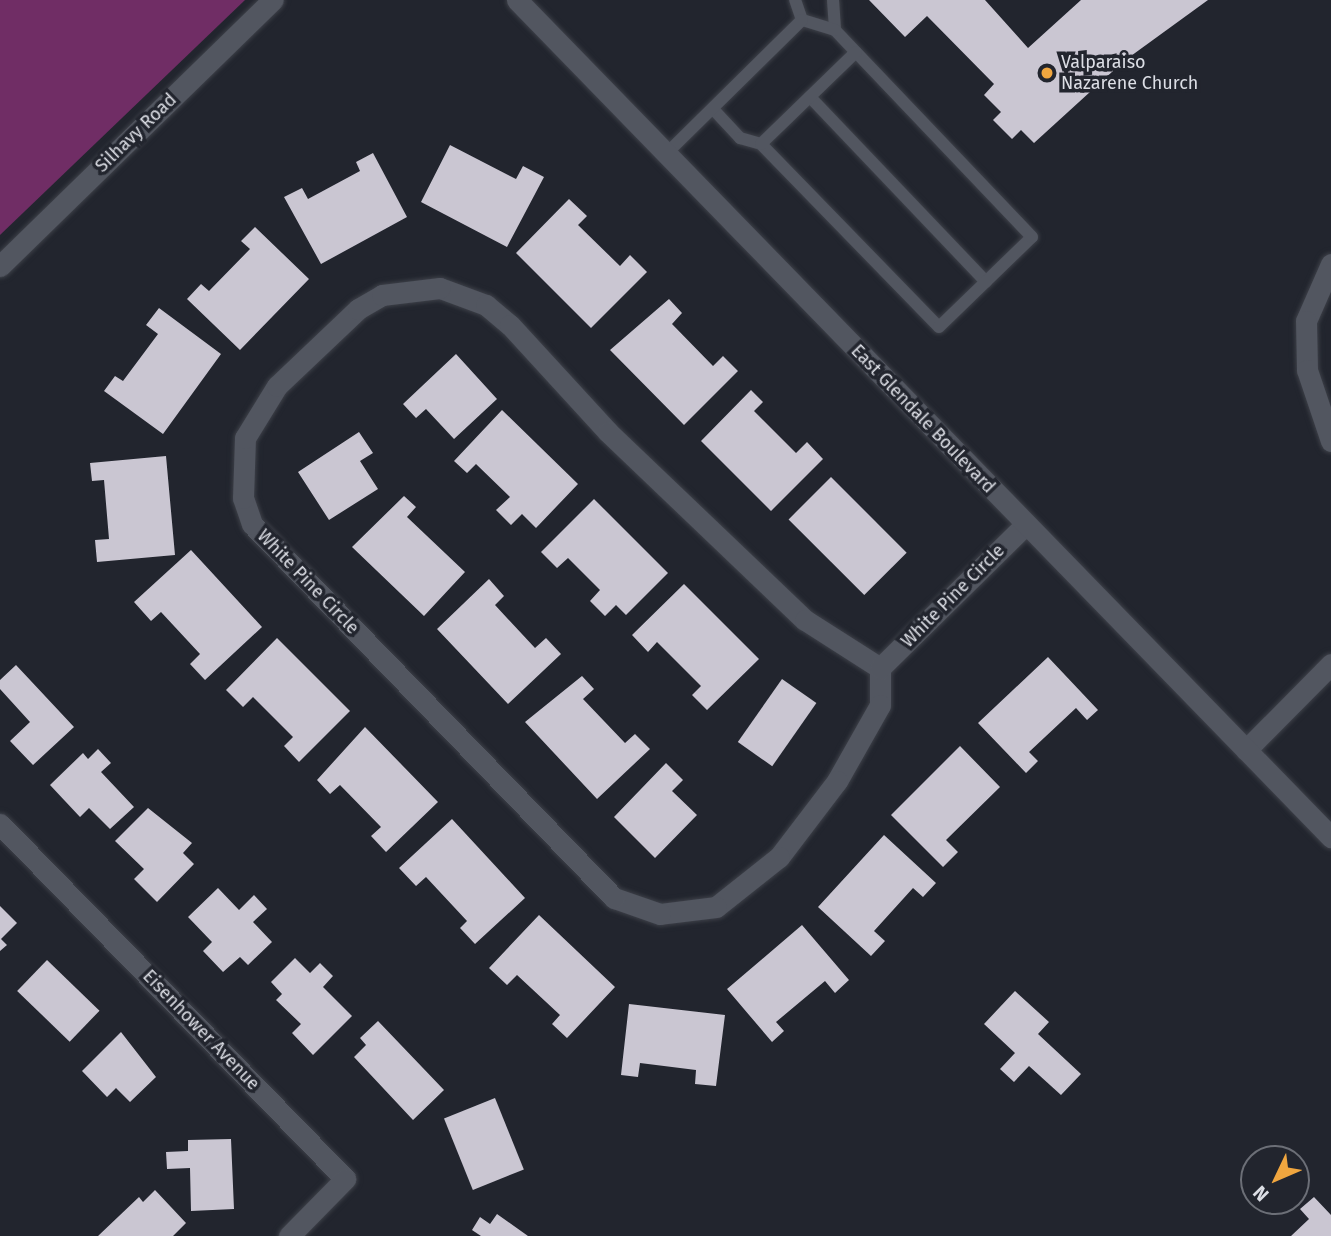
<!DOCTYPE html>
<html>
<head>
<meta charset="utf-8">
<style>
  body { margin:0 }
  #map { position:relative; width:1331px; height:1236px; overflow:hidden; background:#22252e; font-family:"Fira Sans",sans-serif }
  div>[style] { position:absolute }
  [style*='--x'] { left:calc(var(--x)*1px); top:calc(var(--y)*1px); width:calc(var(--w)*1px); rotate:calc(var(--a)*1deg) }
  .green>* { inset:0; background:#702d65 }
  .building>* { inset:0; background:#cac6d2; transform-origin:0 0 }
  .roads { filter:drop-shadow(0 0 2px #3d4048) drop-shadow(0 0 2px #3d4048) }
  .lane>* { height:12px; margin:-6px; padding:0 6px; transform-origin:6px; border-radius:6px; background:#525660 }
  .street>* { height:21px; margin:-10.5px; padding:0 10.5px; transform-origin:10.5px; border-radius:10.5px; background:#525660 }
  .secondary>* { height:21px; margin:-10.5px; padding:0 10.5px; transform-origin:10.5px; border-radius:10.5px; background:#525660 }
  .dots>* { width:19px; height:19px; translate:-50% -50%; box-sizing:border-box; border:4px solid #22252e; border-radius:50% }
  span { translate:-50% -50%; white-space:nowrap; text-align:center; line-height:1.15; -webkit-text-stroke:7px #22252e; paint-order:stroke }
  .poi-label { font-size:18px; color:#dcdee5 }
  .left { translate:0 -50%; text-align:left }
  .street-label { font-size:18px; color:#dcdee5 }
  .north { position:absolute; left:1240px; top:1145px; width:70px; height:70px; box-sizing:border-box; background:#22252e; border:2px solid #6c6f77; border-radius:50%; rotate:226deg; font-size:19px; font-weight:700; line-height:28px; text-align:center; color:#dcdee5 }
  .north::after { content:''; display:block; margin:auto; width:24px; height:32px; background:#f0a63f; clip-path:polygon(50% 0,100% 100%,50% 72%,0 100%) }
</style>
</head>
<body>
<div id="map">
  <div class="green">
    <i style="clip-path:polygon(0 0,245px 0,0 235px)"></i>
  </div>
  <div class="building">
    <i style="clip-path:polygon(869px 0,985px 0,1028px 48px,1081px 0,1208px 0,1124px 61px,1034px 143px,1021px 130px,1012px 139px,993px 120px,1001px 112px,984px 95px,994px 84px,927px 16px,905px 37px)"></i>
    <i style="clip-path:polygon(450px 145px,516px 179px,523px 166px,544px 177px,507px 247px,421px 202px)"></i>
    <i style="clip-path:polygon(373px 153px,407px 217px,321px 264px,284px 197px,302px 188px,308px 199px,360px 171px,356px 162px)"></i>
    <i style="clip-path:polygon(569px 199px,587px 216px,578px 225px,620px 266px,630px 255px,647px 272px,591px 328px,516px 253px)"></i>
    <i style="clip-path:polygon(255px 227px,309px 279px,240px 350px,187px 299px,201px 284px,209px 291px,250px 249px,241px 241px)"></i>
    <i style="clip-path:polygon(669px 299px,682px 313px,672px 324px,713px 366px,723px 356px,738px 371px,684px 425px,610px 350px)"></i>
    <i style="clip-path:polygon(159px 308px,221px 354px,163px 434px,104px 391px,115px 376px,123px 381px,158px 334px,146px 325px)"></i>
    <i style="clip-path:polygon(456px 354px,497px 399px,454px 439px,426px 409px,416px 418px,403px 404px)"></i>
    <i style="clip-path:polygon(751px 390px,763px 402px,754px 411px,796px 453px,807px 442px,823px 459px,771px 511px,701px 441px)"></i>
    <i style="clip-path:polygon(502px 410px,578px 484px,536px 528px,522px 514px,511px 525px,496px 510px,510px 497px,476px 464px,467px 473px,454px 461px)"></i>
    <i style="clip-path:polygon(359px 432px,373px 453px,360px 461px,378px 489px,329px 520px,298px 472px)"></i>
    <i style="clip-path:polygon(166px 456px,175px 555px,97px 562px,95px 540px,109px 539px,104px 480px,92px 481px,90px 463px)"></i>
    <i style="left:831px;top:477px;width:107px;height:60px;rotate:45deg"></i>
    <i style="clip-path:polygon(404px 496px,416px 507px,407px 517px,465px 572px,424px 616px,352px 547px)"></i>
    <i style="clip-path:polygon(594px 499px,668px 573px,626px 615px,616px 605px,605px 616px,590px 601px,600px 590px,568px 558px,557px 568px,541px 552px)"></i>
    <i style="clip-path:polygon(191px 550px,262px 627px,205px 680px,190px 664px,200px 654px,161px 612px,151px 621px,134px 602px)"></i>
    <i style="clip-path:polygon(489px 579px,504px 596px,495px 605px,535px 648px,546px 638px,561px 654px,508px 704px,437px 629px)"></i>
    <i style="clip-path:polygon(684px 584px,759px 659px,707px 710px,692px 695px,701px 686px,657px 642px,648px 652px,632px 635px)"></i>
    <i style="clip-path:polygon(277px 638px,350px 711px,299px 762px,284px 746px,293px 737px,253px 697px,243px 707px,226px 690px)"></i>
    <i style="clip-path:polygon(1048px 657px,1098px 710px,1087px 720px,1076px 708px,1029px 752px,1038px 761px,1026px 773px,978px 723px)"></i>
    <i style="clip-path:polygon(16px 665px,74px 727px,33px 765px,10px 741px,30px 722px,0 689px,0 680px)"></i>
    <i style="clip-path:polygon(582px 676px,594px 689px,583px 699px,625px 743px,635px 734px,650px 749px,597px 799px,525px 722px)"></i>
    <i style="left:782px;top:679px;width:42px;height:77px;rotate:35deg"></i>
    <i style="clip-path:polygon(365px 727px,438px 802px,386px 852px,371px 836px,381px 827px,340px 785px,330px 794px,317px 780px)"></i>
    <i style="clip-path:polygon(960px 746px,1000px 787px,946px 840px,958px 852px,943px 867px,891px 815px)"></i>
    <i style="clip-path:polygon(98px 749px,111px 763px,101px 772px,134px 807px,110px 829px,89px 808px,80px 817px,50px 785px,83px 753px,88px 759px)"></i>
    <i style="clip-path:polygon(666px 763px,683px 780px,672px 791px,697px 815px,655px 858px,614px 817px)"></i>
    <i style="clip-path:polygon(148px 808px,192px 843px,183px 853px,194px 864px,157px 902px,134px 879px,144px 869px,115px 841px)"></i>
    <i style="clip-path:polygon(452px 819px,525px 898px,475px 944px,460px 928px,467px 921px,426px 877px,416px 886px,399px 868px)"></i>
    <i style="clip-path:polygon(884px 835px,936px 883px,923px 897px,913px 888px,874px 931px,885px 941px,871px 956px,818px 907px)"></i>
    <i style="clip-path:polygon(218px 888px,239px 910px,254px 895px,267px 909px,253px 922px,272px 942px,248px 965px,240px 957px,223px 972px,203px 951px,212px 942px,188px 917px)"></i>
    <i style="clip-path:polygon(0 906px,17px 923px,1px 939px,7px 945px,0 951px)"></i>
    <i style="clip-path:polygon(539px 915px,615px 987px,567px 1038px,552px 1024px,560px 1015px,517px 975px,507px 985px,489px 968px)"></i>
    <i style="clip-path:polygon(802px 925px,849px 980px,835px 993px,825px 981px,776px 1022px,784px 1031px,772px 1042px,727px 989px)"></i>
    <i style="clip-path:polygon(295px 958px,310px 973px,320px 963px,333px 976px,323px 987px,352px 1016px,313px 1055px,292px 1033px,301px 1024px,276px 1000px,282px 994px,271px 982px)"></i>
    <i style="left:47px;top:960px;width:73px;height:43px;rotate:44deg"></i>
    <i style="clip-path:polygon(1015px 991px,1049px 1022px,1038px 1034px,1081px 1074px,1061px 1095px,1029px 1066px,1014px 1082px,1000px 1069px,1015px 1053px,984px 1024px)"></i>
    <i style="clip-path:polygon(629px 1004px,725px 1015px,716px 1086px,695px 1084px,696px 1070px,640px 1063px,638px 1077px,621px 1075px)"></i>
    <i style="clip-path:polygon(378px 1021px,444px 1090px,413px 1120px,354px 1057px,366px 1045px,360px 1038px)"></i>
    <i style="clip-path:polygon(121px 1032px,156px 1077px,130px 1102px,116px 1088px,107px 1097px,82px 1071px)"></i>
    <i style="left:495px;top:1098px;width:77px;height:55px;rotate:68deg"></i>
    <i style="clip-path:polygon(231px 1139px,234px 1209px,191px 1211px,190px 1168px,167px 1169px,166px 1152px,188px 1151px,188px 1140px)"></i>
    <i style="clip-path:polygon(155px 1190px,186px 1223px,173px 1236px,98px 1236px,139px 1197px,143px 1202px)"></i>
    <i style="clip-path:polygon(1314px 1197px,1331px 1215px,1331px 1236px,1291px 1236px,1309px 1219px,1300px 1209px)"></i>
    <i style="clip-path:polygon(497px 1214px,528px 1236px,481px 1236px,472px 1230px,480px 1217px,490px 1224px)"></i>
  </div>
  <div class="roads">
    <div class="lane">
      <i style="--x:833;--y:0;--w:30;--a:86"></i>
      <i style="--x:810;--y:97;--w:255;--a:46.4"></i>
      <i style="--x:713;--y:109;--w:40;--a:47"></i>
      <i style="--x:740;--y:138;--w:22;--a:16"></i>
      <i style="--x:761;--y:144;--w:255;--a:45.8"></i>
      <i style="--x:939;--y:327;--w:129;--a:-44.1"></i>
      <i style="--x:1032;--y:237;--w:286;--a:-133.6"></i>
      <i style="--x:835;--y:30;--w:34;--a:-163"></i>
      <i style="--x:802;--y:20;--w:21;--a:-109"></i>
      <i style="--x:761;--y:144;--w:132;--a:-44.1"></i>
      <i style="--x:666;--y:154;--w:191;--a:-44.6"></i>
    </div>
    <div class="street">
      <i style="--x:1331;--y:264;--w:62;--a:113.7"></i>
      <i style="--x:1306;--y:321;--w:49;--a:88.8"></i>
      <i style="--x:1307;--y:370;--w:75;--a:71.3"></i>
      <i style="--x:440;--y:288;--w:49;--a:20.3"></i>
      <i style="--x:486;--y:305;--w:31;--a:40"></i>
      <i style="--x:510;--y:325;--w:145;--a:47.5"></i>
      <i style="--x:608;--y:432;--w:272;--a:43.7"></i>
      <i style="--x:805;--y:620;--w:89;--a:32.6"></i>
      <i style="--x:880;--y:668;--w:37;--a:90"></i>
      <i style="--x:880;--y:705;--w:87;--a:119.5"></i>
      <i style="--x:837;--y:781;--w:96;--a:127.3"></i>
      <i style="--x:779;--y:857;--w:80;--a:141.6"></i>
      <i style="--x:716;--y:907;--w:56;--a:172.9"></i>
      <i style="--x:660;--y:914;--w:49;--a:-160.8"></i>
      <i style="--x:614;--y:898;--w:520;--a:-134.07"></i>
      <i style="--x:252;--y:524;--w:28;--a:-109"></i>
      <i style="--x:243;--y:498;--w:60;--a:-88.1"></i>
      <i style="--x:245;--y:438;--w:61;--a:-58.4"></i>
      <i style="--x:277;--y:386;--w:112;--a:-43.5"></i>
      <i style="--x:358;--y:309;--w:28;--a:-30"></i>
      <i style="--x:382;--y:295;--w:58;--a:-6.9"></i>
      <i style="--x:880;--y:668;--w:205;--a:-44.6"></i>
      <i style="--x:1246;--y:750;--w:121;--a:-45.3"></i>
      <i style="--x:0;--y:824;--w:495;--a:45.8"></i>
      <i style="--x:345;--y:1179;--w:80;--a:134.5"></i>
    </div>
    <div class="secondary">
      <i style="--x:517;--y:0;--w:1168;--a:45.8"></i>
      <i style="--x:0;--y:266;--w:381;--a:-44.3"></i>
    </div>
  </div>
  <div class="dots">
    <i style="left:1047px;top:73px;background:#f0a63f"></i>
  </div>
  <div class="poi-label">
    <span class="left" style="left:1061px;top:73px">Valparaiso<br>Nazarene Church</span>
  </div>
  <div class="street-label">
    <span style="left:136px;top:133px;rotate:-44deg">Silhavy Road</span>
    <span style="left:923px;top:419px;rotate:46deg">East Glendale Boulevard</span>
    <span style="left:308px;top:582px;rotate:46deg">White Pine Circle</span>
    <span style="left:953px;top:596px;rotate:-45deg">White Pine Circle</span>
    <span style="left:201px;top:1030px;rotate:46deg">Eisenhower Avenue</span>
  </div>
  <div class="north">N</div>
</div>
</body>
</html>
